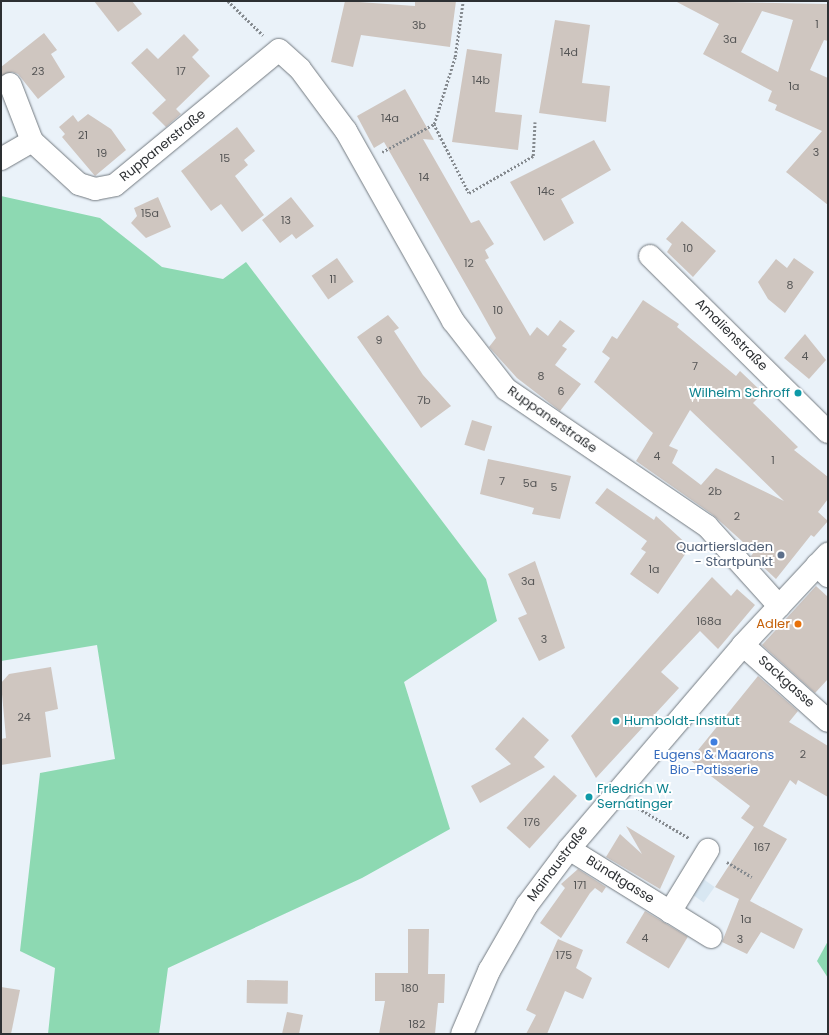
<!DOCTYPE html>
<html>
<head>
<meta charset="utf-8">
<style>
  body { margin:0 }
  #map { position:relative; width:829px; height:1035px; overflow:hidden; background:#eaf2f9; font-family:Poppins,sans-serif }
  div>[style] { position:absolute }
  [style*='--x'] { left:calc(var(--x)*1px); top:calc(var(--y)*1px); width:calc(var(--w)*1px); rotate:calc(var(--a)*1deg) }
  .built>* { inset:0; background:#d8e7f2; transform-origin:0 0 }
  .green>* { inset:0; background:#8dd9b2 }
  .building>* { inset:0; background:#cfc6c0; transform-origin:0 0 }
  .path>* { height:2.5px; margin-top:-1.25px; transform-origin:0; background:repeating-linear-gradient(90deg,#858a8f 0 2px,transparent 0 4px) }
  .roads { filter:drop-shadow(0 0 1px #737a80) drop-shadow(0 0 1px #737a80) }
  .minor>* { height:22px; margin:-11px; padding:0 11px; transform-origin:11px; border-radius:11px; background:#fff }
  .major>* { height:22px; margin:-11px; padding:0 11px; transform-origin:11px; border-radius:11px; background:#fff }
  .dots>* { width:11px; height:11px; translate:-50% -50%; box-sizing:border-box; border:2px solid #fff; border-radius:50% }
  span { translate:-50% -50%; white-space:nowrap; text-align:center; line-height:1.15; -webkit-text-stroke:4px #fff; paint-order:stroke }
  .number-label { font-size:11px; color:#565656 }
  .number-label span { -webkit-text-stroke-width:0 }
  .street-label { font-size:13px; color:#2d3033 }
  .culture-label { font-size:13px; color:#0d838f }
  .right { translate:-100% -50%; text-align:right }
  .left { translate:0 -50%; text-align:left }
  .service-label { font-size:13px; color:#4e5e75 }
  .food-label { font-size:13px; color:#c56008 }
  .shop-label { font-size:13px; color:#366cbe }
  .frame { position:absolute; inset:0; border:2px solid #2d3033; pointer-events:none }
</style>
</head>
<body>
<div id="map">
  <div class="built">
    <i style="left:699px;top:876px;width:19px;height:19px;rotate:35deg"></i>
  </div>
  <div class="green">
    <i style="clip-path:polygon(1px 196px,100px 218px,162px 267px,223px 279px,246px 262px,486px 579px,497px 621px,404px 682px,450px 829px,362px 878px,168px 968px,159px 1034px,48px 1034px,55px 968px,20px 951px,40px 773px,115px 759px,97px 645px,1px 661px)"></i>
    <i style="clip-path:polygon(828px 941px,828px 978px,817px 961px)"></i>
  </div>
  <div class="building">
    <i style="clip-path:polygon(94px 1px,132px 1px,142px 14px,118px 32px)"></i>
    <i style="clip-path:polygon(345px 1px,415px 6px,415px 1px,456px 1px,450px 47px,361px 35px,353px 67px,331px 62px)"></i>
    <i style="clip-path:polygon(evenodd,675px 1px,828px 4px,828px 41px,824px 40px,810px 70px,828px 78px,828px 205px,786px 172px,822px 131px,775px 110px,777px 105px,768px 101px,772px 91px,703px 54px,719px 24px,675px 1px,762px 11px,793px 20px,778px 72px,741px 52px,762px 11px)"></i>
    <i style="clip-path:polygon(555px 20px,590px 25px,582px 83px,610px 86px,606px 122px,539px 113px)"></i>
    <i style="clip-path:polygon(44px 33px,57px 50px,51px 54px,65px 77px,38px 99px,18px 74px,12px 72px,1px 76px,1px 67px)"></i>
    <i style="clip-path:polygon(184px 34px,199px 50px,192px 57px,210px 76px,176px 109px,181px 114px,166px 127px,152px 113px,166px 100px,131px 63px,147px 48px,158px 59px)"></i>
    <i style="clip-path:polygon(467px 49px,502px 54px,495px 112px,522px 115px,518px 150px,452px 142px)"></i>
    <i style="clip-path:polygon(405px 89px,434px 140px,423px 139px,471px 223px,479px 220px,494px 244px,485px 250px,489px 258px,485px 260px,530px 336px,537px 327px,548px 336px,560px 320px,575px 331px,562px 346px,567px 349px,555px 365px,581px 384px,560px 411px,517px 378px,489px 347px,496px 338px,478px 306px,384px 142px,374px 148px,357px 116px)"></i>
    <i style="clip-path:polygon(88px 114px,111px 129px,126px 150px,95px 176px,62px 137px,65px 134px,59px 127px,73px 115px,78px 122px)"></i>
    <i style="clip-path:polygon(237px 127px,255px 151px,244px 160px,248px 165px,235px 176px,264px 215px,242px 232px,221px 204px,211px 211px,181px 171px)"></i>
    <i style="clip-path:polygon(594px 140px,611px 170px,561px 199px,574px 223px,544px 241px,510px 182px)"></i>
    <i style="clip-path:polygon(158px 197px,171px 227px,146px 238px,131px 223px,137px 216px,134px 208px)"></i>
    <i style="clip-path:polygon(291px 197px,314px 226px,296px 239px,292px 234px,280px 243px,262px 220px)"></i>
    <i style="clip-path:polygon(682px 221px,716px 251px,693px 277px,667px 252px,672px 244px,666px 239px)"></i>
    <i style="left:337px;top:258px;width:29px;height:31px;rotate:55deg"></i>
    <i style="clip-path:polygon(794px 258px,814px 272px,785px 313px,768px 299px,758px 282px,776px 259px,787px 268px)"></i>
    <i style="clip-path:polygon(evenodd,643px 300px,679px 324px,677px 327px,736px 376px,740px 371px,763px 393px,753px 403px,798px 447px,794px 450px,828px 477px,828px 499px,818px 512px,828px 521px,814px 537px,811px 535px,776px 579px,751px 556px,754px 552px,713px 515px,636px 461px,653px 433px,594px 382px,610px 358px,602px 352px,612px 336px,617px 339px,643px 300px,690px 410px,738px 456px,784px 501px,716px 468px,701px 485px,672px 463px,678px 450px,669px 446px,690px 410px)"></i>
    <i style="clip-path:polygon(388px 315px,399px 328px,394px 331px,423px 375px,451px 406px,421px 428px,357px 337px)"></i>
    <i style="clip-path:polygon(805px 334px,826px 360px,809px 379px,784px 358px)"></i>
    <i style="left:472px;top:420px;width:21px;height:26px;rotate:17deg"></i>
    <i style="clip-path:polygon(488px 459px,571px 476px,560px 519px,532px 514px,534px 508px,480px 494px)"></i>
    <i style="clip-path:polygon(607px 488px,654px 520px,656px 516px,690px 547px,658px 594px,630px 574px,646px 552px,641px 549px,647px 541px,595px 503px)"></i>
    <i style="clip-path:polygon(535px 561px,565px 648px,539px 661px,518px 618px,527px 614px,508px 574px)"></i>
    <i style="clip-path:polygon(712px 577px,731px 596px,737px 589px,755px 605px,718px 649px,700px 631px,661px 672px,679px 688px,596px 778px,571px 736px)"></i>
    <i style="clip-path:polygon(816px 586px,828px 597px,828px 679px,815px 693px,762px 645px)"></i>
    <i style="clip-path:polygon(51px 667px,58px 709px,45px 712px,51px 757px,1px 765px,1px 739px,6px 738px,1px 683px,9px 674px)"></i>
    <i style="clip-path:polygon(758px 676px,798px 711px,789px 722px,828px 746px,828px 797px,798px 780px,796px 785px,790px 780px,763px 826px,787px 839px,750px 901px,803px 929px,794px 949px,761px 932px,747px 954px,722px 942px,739px 899px,715px 887px,754px 827px,741px 818px,750px 806px,690px 760px)"></i>
    <i style="clip-path:polygon(523px 717px,549px 740px,534px 757px,545px 767px,480px 803px,471px 786px,511px 764px,495px 749px)"></i>
    <i style="left:554px;top:775px;width:31px;height:71px;rotate:42deg"></i>
    <i style="clip-path:polygon(626px 826px,675px 856px,660px 889px,606px 857px,620px 834px,642px 854px)"></i>
    <i style="clip-path:polygon(578px 869px,606px 887px,602px 893px,595px 888px,590px 893px,561px 938px,540px 923px,565px 888px,561px 884px)"></i>
    <i style="left:645px;top:911px;width:50px;height:37px;rotate:31deg"></i>
    <i style="clip-path:polygon(408px 929px,429px 929px,428px 974px,445px 974px,444px 1003px,438px 1003px,435px 1034px,379px 1034px,385px 1001px,375px 1001px,375px 973px,408px 973px)"></i>
    <i style="clip-path:polygon(558px 939px,583px 950px,576px 968px,592px 978px,583px 999px,565px 991px,547px 1034px,526px 1034px,536px 1015px,526px 1010px)"></i>
    <i style="left:247px;top:980px;width:41px;height:23px;rotate:1deg"></i>
    <i style="clip-path:polygon(1px 987px,20px 990px,11px 1034px,1px 1034px)"></i>
    <i style="clip-path:polygon(287px 1012px,303px 1015px,299px 1034px,282px 1034px)"></i>
  </div>
  <div class="path">
    <i style="--x:228;--y:1;--w:49;--a:44.2"></i>
    <i style="--x:434;--y:124;--w:77;--a:63.1"></i>
    <i style="--x:469;--y:193;--w:74;--a:-30"></i>
    <i style="--x:533;--y:156;--w:34;--a:-87"></i>
    <i style="--x:382;--y:152;--w:59;--a:-28.3"></i>
    <i style="--x:434;--y:124;--w:70;--a:-72.6"></i>
    <i style="--x:455;--y:57;--w:57;--a:-81.9"></i>
    <i style="--x:635;--y:806;--w:63;--a:30.7"></i>
    <i style="--x:727;--y:862;--w:29;--a:31"></i>
  </div>
  <div class="roads">
    <div class="minor">
      <i style="--x:10;--y:84;--w:61;--a:68.9"></i>
      <i style="--x:1;--y:159;--w:36;--a:-30"></i>
      <i style="--x:32;--y:141;--w:64;--a:42.5"></i>
      <i style="--x:79;--y:184;--w:17;--a:17"></i>
      <i style="--x:95;--y:189;--w:20;--a:-11"></i>
      <i style="--x:115;--y:185;--w:212;--a:-39.5"></i>
      <i style="--x:279;--y:50;--w:28;--a:42"></i>
      <i style="--x:300;--y:69;--w:77;--a:53.4"></i>
      <i style="--x:346;--y:131;--w:218;--a:60.6"></i>
      <i style="--x:453;--y:321;--w:86;--a:52.1"></i>
      <i style="--x:506;--y:389;--w:243;--a:34.3"></i>
      <i style="--x:707;--y:526;--w:108;--a:48"></i>
      <i style="--x:650;--y:256;--w:250;--a:44.7"></i>
      <i style="--x:817;--y:565;--w:16;--a:45"></i>
      <i style="--x:743;--y:645;--w:114;--a:41.8"></i>
      <i style="--x:569;--y:849;--w:167;--a:31.8"></i>
      <i style="--x:670;--y:912;--w:73;--a:-58.5"></i>
    </div>
    <div class="major">
      <i style="--x:462;--y:1034;--w:69;--a:-66.8"></i>
      <i style="--x:489;--y:971;--w:76;--a:-60.1"></i>
      <i style="--x:527;--y:905;--w:70;--a:-53.1"></i>
      <i style="--x:569;--y:849;--w:268;--a:-49.5"></i>
      <i style="--x:743;--y:645;--w:125;--a:-47"></i>
    </div>
  </div>
  <div class="dots">
    <i style="left:798px;top:393px;background:#0f9aa8"></i>
    <i style="left:781px;top:555px;background:#5c6f8a"></i>
    <i style="left:798px;top:624px;background:#e8710a"></i>
    <i style="left:616px;top:721px;background:#0f9aa8"></i>
    <i style="left:714px;top:742px;background:#3f7fe0"></i>
    <i style="left:589px;top:797px;background:#0f9aa8"></i>
  </div>
  <div class="number-label">
    <span style="left:817px;top:24px">1</span>
    <span style="left:419px;top:25px">3b</span>
    <span style="left:730px;top:39px">3a</span>
    <span style="left:569px;top:52px">14d</span>
    <span style="left:38px;top:71px">23</span>
    <span style="left:181px;top:71px">17</span>
    <span style="left:481px;top:80px">14b</span>
    <span style="left:794px;top:86px">1a</span>
    <span style="left:390px;top:118px">14a</span>
    <span style="left:83px;top:135px">21</span>
    <span style="left:816px;top:152px">3</span>
    <span style="left:102px;top:153px">19</span>
    <span style="left:225px;top:158px">15</span>
    <span style="left:424px;top:177px">14</span>
    <span style="left:546px;top:191px">14c</span>
    <span style="left:150px;top:213px">15a</span>
    <span style="left:286px;top:220px">13</span>
    <span style="left:688px;top:248px">10</span>
    <span style="left:469px;top:263px">12</span>
    <span style="left:333px;top:279px">11</span>
    <span style="left:790px;top:285px">8</span>
    <span style="left:498px;top:310px">10</span>
    <span style="left:379px;top:340px">9</span>
    <span style="left:805px;top:356px">4</span>
    <span style="left:695px;top:366px">7</span>
    <span style="left:541px;top:376px">8</span>
    <span style="left:561px;top:391px">6</span>
    <span style="left:424px;top:400px">7b</span>
    <span style="left:657px;top:456px">4</span>
    <span style="left:773px;top:460px">1</span>
    <span style="left:502px;top:481px">7</span>
    <span style="left:530px;top:483px">5a</span>
    <span style="left:554px;top:487px">5</span>
    <span style="left:715px;top:491px">2b</span>
    <span style="left:737px;top:516px">2</span>
    <span style="left:654px;top:569px">1a</span>
    <span style="left:528px;top:581px">3a</span>
    <span style="left:709px;top:621px">168a</span>
    <span style="left:544px;top:639px">3</span>
    <span style="left:24px;top:717px">24</span>
    <span style="left:803px;top:754px">2</span>
    <span style="left:532px;top:822px">176</span>
    <span style="left:762px;top:847px">167</span>
    <span style="left:580px;top:885px">171</span>
    <span style="left:746px;top:919px">1a</span>
    <span style="left:645px;top:938px">4</span>
    <span style="left:740px;top:939px">3</span>
    <span style="left:564px;top:955px">175</span>
    <span style="left:410px;top:988px">180</span>
    <span style="left:417px;top:1024px">182</span>
  </div>
  <div class="street-label">
    <span style="left:163px;top:146px;rotate:-39deg">Ruppanerstraße</span>
    <span style="left:731px;top:335px;rotate:45deg">Amalienstraße</span>
    <span style="left:552px;top:420px;rotate:35deg">Ruppanerstraße</span>
    <span style="left:786px;top:682px;rotate:42deg">Sackgasse</span>
    <span style="left:558px;top:864px;rotate:-53deg">Mainaustraße</span>
    <span style="left:620px;top:880px;rotate:32deg">Bündtgasse</span>
  </div>
  <div class="culture-label">
    <span class="right" style="left:790px;top:393px">Wilhelm Schroff</span>
    <span class="left" style="left:624px;top:721px">Humboldt-Institut</span>
    <span class="left" style="left:597px;top:797px">Friedrich W.<br>Sernatinger</span>
  </div>
  <div class="service-label">
    <span class="right" style="left:773px;top:555px">Quartiersladen<br>- Startpunkt</span>
  </div>
  <div class="food-label">
    <span class="right" style="left:790px;top:624px">Adler</span>
  </div>
  <div class="shop-label">
    <span style="left:714px;top:763px">Eugens &amp; Maarons<br>Bio-Patisserie</span>
  </div>
  <div class="frame"></div>
</div>
</body>
</html>
